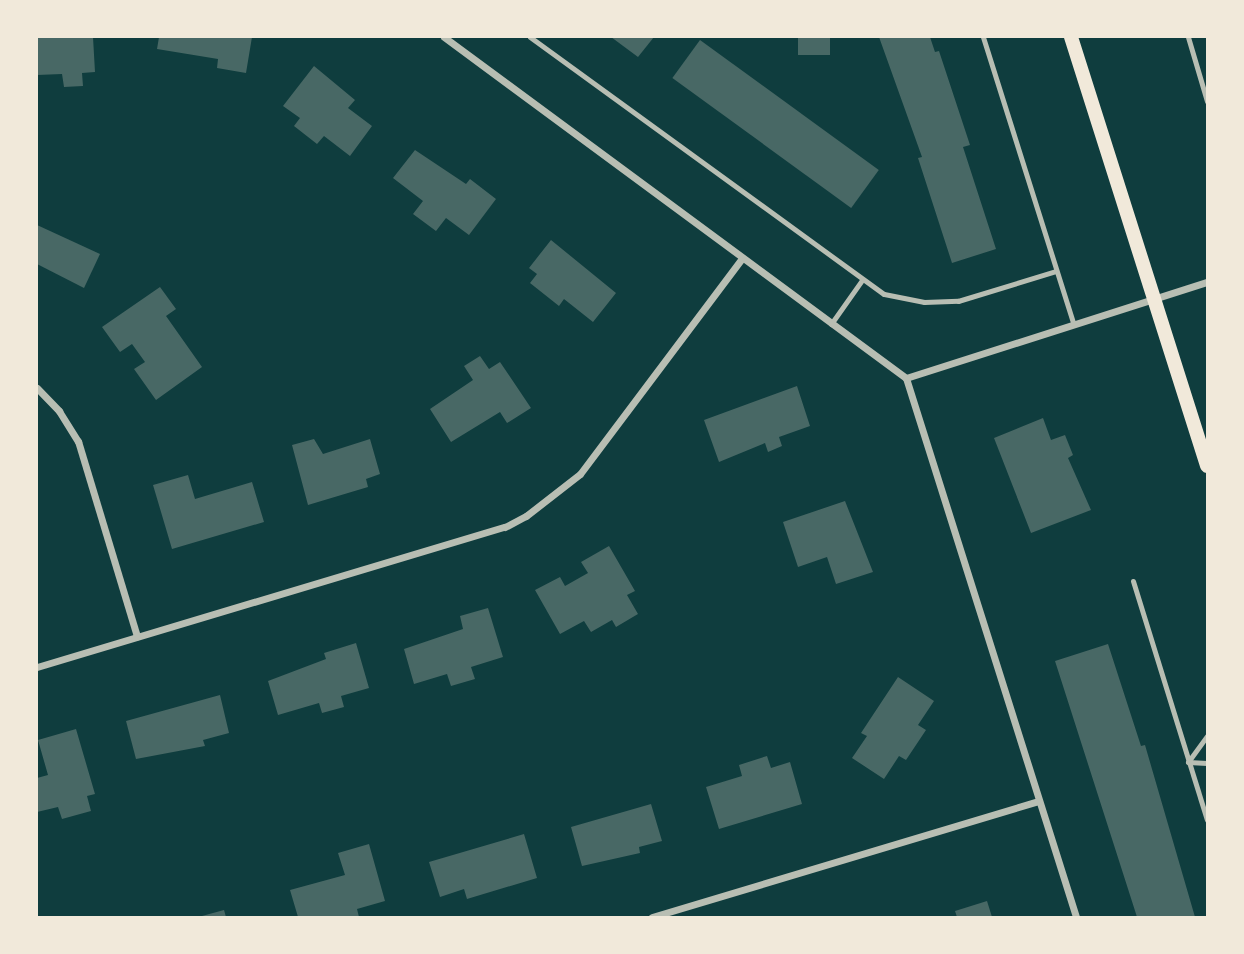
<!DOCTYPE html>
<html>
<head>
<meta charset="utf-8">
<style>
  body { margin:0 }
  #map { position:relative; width:1244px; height:954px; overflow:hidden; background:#0f3d3e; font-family:"Crimson Pro",serif }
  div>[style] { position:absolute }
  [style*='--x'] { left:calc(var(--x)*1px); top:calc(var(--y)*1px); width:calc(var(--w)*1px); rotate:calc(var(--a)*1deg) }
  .building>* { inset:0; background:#486865; transform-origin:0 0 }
  .service>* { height:5px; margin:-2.5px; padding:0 2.5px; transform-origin:2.5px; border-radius:2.5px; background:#b8beb3 }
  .minor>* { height:7px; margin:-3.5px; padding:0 3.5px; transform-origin:3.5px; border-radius:3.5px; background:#b8beb3 }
  .secondary>* { height:14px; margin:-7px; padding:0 7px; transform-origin:7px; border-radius:7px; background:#f1e9da }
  span { translate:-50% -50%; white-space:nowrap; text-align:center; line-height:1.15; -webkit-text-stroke:6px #f1e9da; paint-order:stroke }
  .frame { position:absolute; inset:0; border:38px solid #f1e9da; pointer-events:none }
</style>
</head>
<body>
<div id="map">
  <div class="building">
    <i style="clip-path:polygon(37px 37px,93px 37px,95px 72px,82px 73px,83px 86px,64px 87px,62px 74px,37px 75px)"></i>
    <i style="clip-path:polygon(159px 37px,252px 37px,246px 73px,217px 68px,218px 59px,157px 49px)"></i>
    <i style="clip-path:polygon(611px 37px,654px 37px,638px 57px)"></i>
    <i style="left:798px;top:37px;width:32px;height:18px"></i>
    <i style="clip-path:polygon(879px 37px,930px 37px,935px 52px,939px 51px,970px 145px,963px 147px,996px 249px,952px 263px,918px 158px,922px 157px)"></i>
    <i style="left:700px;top:40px;width:221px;height:47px;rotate:36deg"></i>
    <i style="clip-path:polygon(314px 66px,355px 100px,348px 108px,372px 126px,350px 156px,324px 136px,317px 144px,294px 126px,300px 118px,283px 106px)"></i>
    <i style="clip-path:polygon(415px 150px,466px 184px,470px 179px,496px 199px,469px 235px,446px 218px,436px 231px,413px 214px,423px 201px,393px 178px)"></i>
    <i style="clip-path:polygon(37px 225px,100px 254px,84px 288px,37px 264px)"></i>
    <i style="clip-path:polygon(551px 240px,616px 293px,593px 322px,564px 299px,559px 306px,530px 283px,537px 274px,529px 268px)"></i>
    <i style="clip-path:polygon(160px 287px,176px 309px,166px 316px,202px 367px,156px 400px,134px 369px,145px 362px,132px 344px,120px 352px,102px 327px)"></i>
    <i style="clip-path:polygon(480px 356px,489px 369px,500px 362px,531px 408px,507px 423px,500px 412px,451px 442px,430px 409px,473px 380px,464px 366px)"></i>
    <i style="clip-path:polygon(797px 386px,810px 426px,779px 437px,782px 446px,768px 452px,765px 443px,719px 462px,704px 420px)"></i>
    <i style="clip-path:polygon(1043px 418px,1051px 440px,1065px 435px,1073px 455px,1068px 458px,1091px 510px,1031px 533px,994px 438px)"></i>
    <i style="clip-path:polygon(314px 439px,323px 454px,370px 439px,380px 474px,366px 479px,368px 487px,308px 505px,292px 445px)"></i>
    <i style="clip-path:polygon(188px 475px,195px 499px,252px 482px,264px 522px,172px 549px,153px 485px)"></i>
    <i style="clip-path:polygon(845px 501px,873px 572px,836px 584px,827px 557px,798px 567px,783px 522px)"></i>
    <i style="clip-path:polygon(609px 546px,635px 591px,627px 595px,638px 614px,616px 627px,612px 620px,591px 632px,584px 621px,560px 634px,535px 590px,560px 577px,565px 586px,588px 573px,581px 562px)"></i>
    <i style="clip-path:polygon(488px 608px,503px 657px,471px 667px,475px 679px,451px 686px,447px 674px,414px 684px,404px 649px,463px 629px,460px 616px)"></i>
    <i style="clip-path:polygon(356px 643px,369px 688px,341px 696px,344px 707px,322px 713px,319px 703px,278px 715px,268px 681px,326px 659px,324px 653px)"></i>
    <i style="clip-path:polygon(1108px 644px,1141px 746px,1145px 745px,1195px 917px,1137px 917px,1055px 661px)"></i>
    <i style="clip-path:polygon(898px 677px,934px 701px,918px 725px,926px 730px,906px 760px,899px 756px,884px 779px,852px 758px,867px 736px,861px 733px)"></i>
    <i style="clip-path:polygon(220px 695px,229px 733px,203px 740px,205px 746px,136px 759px,126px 721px)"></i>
    <i style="clip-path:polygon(76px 729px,95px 794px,87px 796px,91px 811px,62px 819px,58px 807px,37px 812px,37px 778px,48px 775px,38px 740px)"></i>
    <i style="clip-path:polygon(767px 756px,771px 768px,790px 762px,802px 804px,719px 829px,706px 787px,742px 776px,739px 765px)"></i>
    <i style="clip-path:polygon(651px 804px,662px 841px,639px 847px,640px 853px,582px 866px,571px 827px)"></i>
    <i style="clip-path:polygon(524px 834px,537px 878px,467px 899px,464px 889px,440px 897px,429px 862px)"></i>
    <i style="clip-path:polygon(369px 844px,385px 901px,357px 909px,359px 917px,298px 917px,290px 890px,345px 875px,338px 853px)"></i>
    <i style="clip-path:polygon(987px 901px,992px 917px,957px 917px,955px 911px)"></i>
    <i style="clip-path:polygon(224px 910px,226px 917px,202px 917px,202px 916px)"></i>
  </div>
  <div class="service">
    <i style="--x:530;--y:37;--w:437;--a:36"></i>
    <i style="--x:884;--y:294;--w:41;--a:11.3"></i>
    <i style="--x:924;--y:302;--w:34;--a:-2"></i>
    <i style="--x:958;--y:301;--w:102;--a:-17"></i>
    <i style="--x:983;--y:37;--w:302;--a:72.5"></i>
    <i style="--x:1188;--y:37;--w:67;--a:73.5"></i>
    <i style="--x:831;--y:324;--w:54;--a:-54.8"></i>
    <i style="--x:1133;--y:581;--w:250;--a:72.8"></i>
    <i style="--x:1188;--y:762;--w:32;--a:-54"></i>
    <i style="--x:1188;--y:762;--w:19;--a:3"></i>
  </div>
  <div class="minor">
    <i style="--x:444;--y:37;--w:574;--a:36.43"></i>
    <i style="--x:906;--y:378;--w:316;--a:-17.7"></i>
    <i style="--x:906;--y:378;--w:565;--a:72.49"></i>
    <i style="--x:37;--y:388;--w:32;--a:46"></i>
    <i style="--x:59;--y:411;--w:36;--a:58"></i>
    <i style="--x:78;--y:441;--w:204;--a:73.2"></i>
    <i style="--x:37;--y:667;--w:488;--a:-16.7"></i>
    <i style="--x:505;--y:527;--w:24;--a:-28"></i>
    <i style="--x:526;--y:516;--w:68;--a:-37.9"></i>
    <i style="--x:580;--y:474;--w:270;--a:-53.1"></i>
    <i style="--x:652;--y:917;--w:404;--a:-16.7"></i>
  </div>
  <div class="secondary">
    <i style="--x:1071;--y:37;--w:450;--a:72.4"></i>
  </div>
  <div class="frame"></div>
</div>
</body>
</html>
